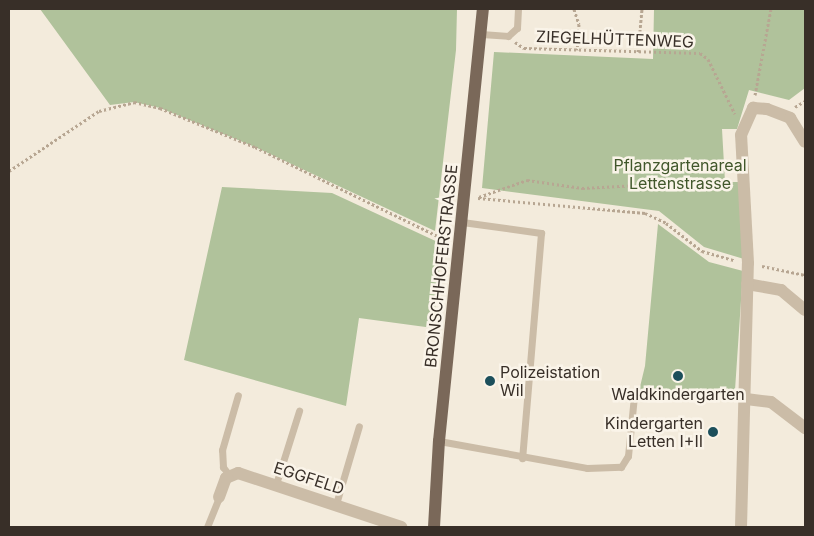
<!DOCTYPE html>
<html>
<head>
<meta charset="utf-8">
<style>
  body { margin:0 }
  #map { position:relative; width:814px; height:536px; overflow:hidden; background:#f3ebdc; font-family:Inter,sans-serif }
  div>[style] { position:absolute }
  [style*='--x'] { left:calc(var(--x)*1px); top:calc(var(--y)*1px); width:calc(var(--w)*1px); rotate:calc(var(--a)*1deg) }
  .green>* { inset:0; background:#b0c29b }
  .path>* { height:3px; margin-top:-1.5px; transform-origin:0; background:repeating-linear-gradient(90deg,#b7a692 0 2.5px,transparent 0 5px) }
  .lane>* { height:7px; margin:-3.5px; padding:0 3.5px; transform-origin:3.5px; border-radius:3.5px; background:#cbbca7 }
  .street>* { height:12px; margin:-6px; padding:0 6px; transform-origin:6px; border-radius:6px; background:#cbbca7 }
  .primary>* { height:12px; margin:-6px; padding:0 6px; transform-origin:6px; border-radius:6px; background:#7a6859 }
  .dots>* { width:14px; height:14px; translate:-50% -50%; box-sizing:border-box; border:2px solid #faf4e9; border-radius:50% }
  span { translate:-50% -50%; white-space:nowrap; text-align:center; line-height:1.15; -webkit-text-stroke:5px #faf4e9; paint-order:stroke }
  .street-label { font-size:16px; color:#382f28 }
  .park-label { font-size:16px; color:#41572b }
  .poi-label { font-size:16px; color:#382f28 }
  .left { translate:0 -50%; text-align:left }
  .right { translate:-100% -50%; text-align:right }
  .frame { position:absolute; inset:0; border:10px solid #382f28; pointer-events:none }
</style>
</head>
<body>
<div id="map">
  <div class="green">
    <i style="clip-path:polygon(40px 9px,457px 9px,456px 50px,435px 231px,255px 147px,160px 108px,134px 102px,110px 105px)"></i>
    <i style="clip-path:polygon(654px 9px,805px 9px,805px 88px,789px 100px,749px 90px,737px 129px,722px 129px,725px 182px,739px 182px,744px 259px,704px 247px,659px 211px,482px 188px,494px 52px,653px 59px)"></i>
    <i style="clip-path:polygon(222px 187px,332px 193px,442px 244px,433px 328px,359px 318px,346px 406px,184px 360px)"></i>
    <i style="clip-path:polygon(658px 224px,709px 262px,743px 271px,735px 390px,639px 391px,645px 366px)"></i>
  </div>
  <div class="path">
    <i style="--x:574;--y:9;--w:16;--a:72"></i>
    <i style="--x:579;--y:24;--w:26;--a:94"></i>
    <i style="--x:515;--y:42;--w:11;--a:34"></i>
    <i style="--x:524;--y:48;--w:176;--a:1.6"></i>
    <i style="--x:700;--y:53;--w:10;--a:37"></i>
    <i style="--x:708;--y:59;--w:61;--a:63.9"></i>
    <i style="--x:638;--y:52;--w:43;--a:-84.7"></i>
    <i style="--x:755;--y:95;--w:87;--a:-79.5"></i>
    <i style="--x:795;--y:107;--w:12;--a:-31"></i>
    <i style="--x:9;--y:171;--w:108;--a:-33.7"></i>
    <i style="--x:99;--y:111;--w:36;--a:-14"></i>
    <i style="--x:134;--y:102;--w:27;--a:13"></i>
    <i style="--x:160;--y:108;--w:103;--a:22.3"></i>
    <i style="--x:255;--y:147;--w:212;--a:26"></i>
    <i style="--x:479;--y:197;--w:51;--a:-19.5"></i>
    <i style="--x:527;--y:180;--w:56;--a:8.3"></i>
    <i style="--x:582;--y:188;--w:149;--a:-3.1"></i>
    <i style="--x:478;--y:198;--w:168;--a:5.1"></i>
    <i style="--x:645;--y:213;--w:23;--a:25"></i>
    <i style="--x:666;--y:223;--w:46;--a:37.9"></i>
    <i style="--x:702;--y:251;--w:33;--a:16"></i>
    <i style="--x:762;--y:266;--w:44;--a:11.8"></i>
  </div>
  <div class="lane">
    <i style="--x:481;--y:34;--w:27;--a:4"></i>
    <i style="--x:508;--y:36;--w:12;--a:-42"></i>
    <i style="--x:517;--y:28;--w:19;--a:-87"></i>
    <i style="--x:462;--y:222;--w:80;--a:7.9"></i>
    <i style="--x:541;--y:233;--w:226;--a:94.8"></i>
    <i style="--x:439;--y:441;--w:150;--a:10.3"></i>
    <i style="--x:587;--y:468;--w:34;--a:-2"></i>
    <i style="--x:621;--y:467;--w:13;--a:-58"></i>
    <i style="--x:628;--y:456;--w:60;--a:-84.3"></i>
    <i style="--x:229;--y:475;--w:10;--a:-127"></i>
    <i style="--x:223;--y:467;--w:17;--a:-93"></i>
    <i style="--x:222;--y:450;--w:57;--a:-73.8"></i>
    <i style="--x:276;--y:484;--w:77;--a:-72.5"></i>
    <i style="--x:336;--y:504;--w:81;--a:-73.6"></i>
    <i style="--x:207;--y:527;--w:32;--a:-68"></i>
  </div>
  <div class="street">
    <i style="--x:747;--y:284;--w:35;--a:10"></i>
    <i style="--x:781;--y:290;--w:31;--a:40"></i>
    <i style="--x:746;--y:399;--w:25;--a:7"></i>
    <i style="--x:771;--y:402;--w:43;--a:37.4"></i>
    <i style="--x:219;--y:497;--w:20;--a:-70"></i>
    <i style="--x:226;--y:478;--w:13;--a:-23"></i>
    <i style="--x:238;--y:473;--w:172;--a:18.3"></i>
    <i style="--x:741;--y:527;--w:264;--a:-88.5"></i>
    <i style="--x:748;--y:263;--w:128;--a:-93.1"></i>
    <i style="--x:741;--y:135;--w:30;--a:-66"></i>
    <i style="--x:753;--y:108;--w:14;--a:4"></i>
    <i style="--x:767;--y:109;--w:25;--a:21"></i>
    <i style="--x:790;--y:118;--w:28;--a:58"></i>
  </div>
  <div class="primary">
    <i style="--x:434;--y:527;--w:86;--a:-86.7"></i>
    <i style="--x:439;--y:441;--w:434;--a:-84.2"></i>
  </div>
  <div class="dots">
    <i style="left:678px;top:376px;background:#1c4f5b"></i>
    <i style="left:490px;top:381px;background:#1c4f5b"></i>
    <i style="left:713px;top:432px;background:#1c4f5b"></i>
  </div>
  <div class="street-label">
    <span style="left:615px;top:39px;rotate:2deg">ZIEGELHÜTTENWEG</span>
    <span style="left:441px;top:266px;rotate:-84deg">BRONSCHHOFERSTRASSE</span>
    <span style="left:309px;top:478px;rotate:18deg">EGGFELD</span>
  </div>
  <div class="park-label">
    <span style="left:680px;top:174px">Pflanzgartenareal<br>Lettenstrasse</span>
  </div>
  <div class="poi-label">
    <span class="left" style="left:500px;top:381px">Polizeistation<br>Wil</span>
    <span style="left:678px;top:394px">Waldkindergarten</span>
    <span class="right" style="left:703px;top:432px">Kindergarten<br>Letten I+II</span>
  </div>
  <div class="frame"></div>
</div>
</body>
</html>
